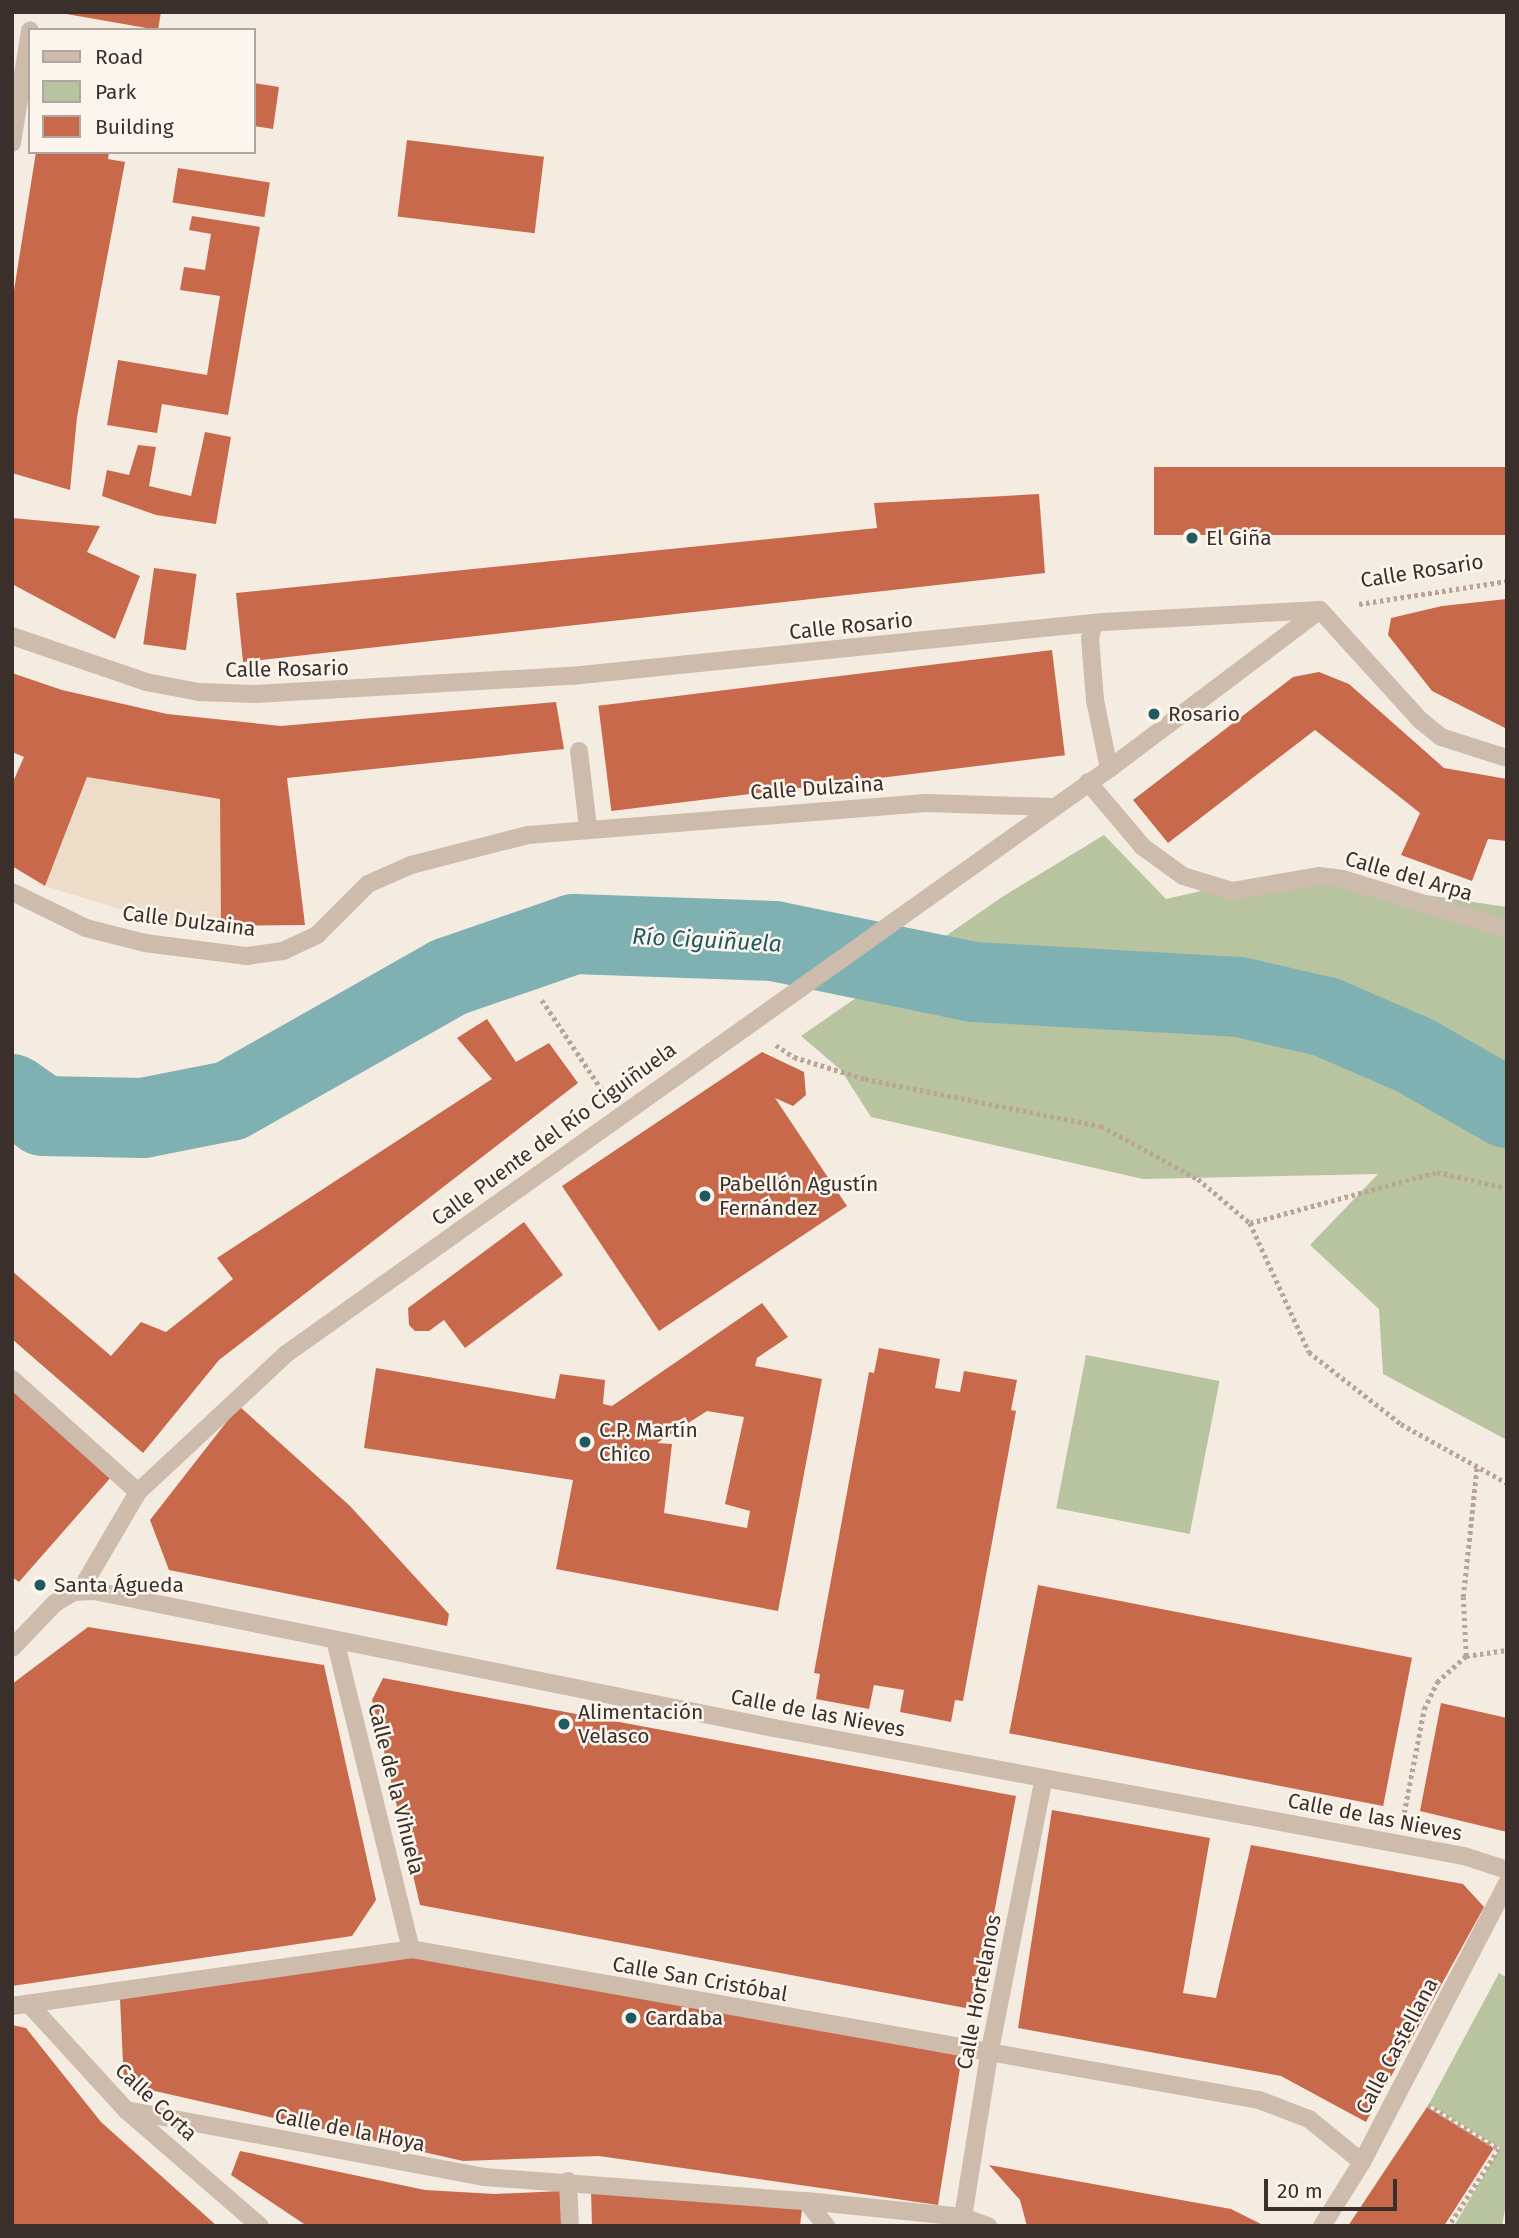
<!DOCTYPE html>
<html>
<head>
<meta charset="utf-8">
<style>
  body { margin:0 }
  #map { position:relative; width:1519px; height:2238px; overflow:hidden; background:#f4ebe1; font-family:"Fira Sans",sans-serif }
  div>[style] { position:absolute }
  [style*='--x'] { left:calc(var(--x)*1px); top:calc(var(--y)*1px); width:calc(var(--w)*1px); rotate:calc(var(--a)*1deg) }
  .green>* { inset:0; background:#b8c4a0; transform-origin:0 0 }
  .plaza>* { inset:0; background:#ecdcc8 }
  .river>* { height:80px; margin:-40px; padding:0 40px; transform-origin:40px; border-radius:40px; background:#7fb0b2 }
  .building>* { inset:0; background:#c8694b; transform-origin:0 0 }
  .path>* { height:4.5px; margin-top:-2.25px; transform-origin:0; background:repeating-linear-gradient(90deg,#b9a596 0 3.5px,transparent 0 7px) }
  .minor>* { height:18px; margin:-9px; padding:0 9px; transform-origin:9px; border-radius:9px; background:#cdbbac }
  .dots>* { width:19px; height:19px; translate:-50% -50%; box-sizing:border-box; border:4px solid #fbf5ee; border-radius:50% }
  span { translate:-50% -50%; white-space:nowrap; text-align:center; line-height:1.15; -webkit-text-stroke:5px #fbf5ee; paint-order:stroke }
  .poi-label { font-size:21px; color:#3b302b }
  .left { translate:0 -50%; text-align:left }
  .street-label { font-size:21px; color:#3b302b }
  .water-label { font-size:23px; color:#1f5a5e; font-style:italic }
  .frame { position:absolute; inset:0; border:14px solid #3b302b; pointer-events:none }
  .legend { position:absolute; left:28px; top:28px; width:228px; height:126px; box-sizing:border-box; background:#fbf5ee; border:2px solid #aea6a0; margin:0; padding:9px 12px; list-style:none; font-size:21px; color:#3b302b }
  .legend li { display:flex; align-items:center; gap:14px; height:35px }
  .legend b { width:35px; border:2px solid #aea6a0 }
  .scale { position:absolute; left:1264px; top:2179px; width:133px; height:32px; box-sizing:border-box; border:4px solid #3b302b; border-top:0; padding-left:9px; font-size:21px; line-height:24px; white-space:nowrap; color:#3b302b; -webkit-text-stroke:5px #fbf5ee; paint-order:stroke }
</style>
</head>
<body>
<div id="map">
  <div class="green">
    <i style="clip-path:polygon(1104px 835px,1166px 899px,1232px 884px,1351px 884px,1507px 907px,1507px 1440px,1383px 1374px,1379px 1309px,1310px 1245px,1378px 1174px,1143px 1179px,871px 1117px,841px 1070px,801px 1036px,1002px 897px)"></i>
    <i style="left:1086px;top:1355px;width:136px;height:156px;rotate:11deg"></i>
    <i style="clip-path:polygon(1499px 1973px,1507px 1978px,1507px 2198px,1502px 2226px,1454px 2226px,1500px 2148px,1429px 2104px)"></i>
  </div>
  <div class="plaza">
    <i style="clip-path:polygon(87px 777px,220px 799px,221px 926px,191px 931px,45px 886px)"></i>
  </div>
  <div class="river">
    <i style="--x:12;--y:1094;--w:38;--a:35"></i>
    <i style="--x:43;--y:1116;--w:100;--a:1.1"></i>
    <i style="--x:143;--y:1118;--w:89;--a:-11.1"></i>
    <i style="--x:230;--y:1101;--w:252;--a:-29.5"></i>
    <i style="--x:449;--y:977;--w:132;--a:-19"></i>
    <i style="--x:574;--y:934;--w:200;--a:2"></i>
    <i style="--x:774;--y:941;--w:203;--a:11.6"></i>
    <i style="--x:973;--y:982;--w:266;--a:3.2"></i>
    <i style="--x:1239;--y:997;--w:89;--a:12.9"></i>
    <i style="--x:1326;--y:1017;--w:96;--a:23.4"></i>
    <i style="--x:1414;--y:1055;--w:107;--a:29.7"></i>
  </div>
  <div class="building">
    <i style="clip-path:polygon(55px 12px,161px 12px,158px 30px)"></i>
    <i style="clip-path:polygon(254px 83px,279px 87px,273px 129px,254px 126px)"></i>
    <i style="left:407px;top:140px;width:138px;height:77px;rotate:7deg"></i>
    <i style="clip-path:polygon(36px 152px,109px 152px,108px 159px,125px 162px,77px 417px,70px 490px,12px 473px,12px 303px)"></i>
    <i style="left:178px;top:168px;width:93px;height:35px;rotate:9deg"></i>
    <i style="clip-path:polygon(192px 216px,260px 227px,228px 415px,162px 404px,157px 433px,107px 425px,118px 360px,207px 375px,220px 296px,180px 290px,184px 267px,205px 270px,211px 234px,189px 230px)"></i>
    <i style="clip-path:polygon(205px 432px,231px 437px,216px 524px,156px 515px,102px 496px,107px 470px,129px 475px,138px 445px,156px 447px,149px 486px,191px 496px)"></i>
    <i style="left:1507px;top:467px;width:68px;height:353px;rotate:90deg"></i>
    <i style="clip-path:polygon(1039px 494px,1045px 573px,243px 662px,236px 593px,877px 528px,874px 503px)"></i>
    <i style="clip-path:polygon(12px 518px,100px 526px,87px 552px,140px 576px,115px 639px,12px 584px)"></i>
    <i style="left:154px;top:568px;width:43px;height:77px;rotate:8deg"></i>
    <i style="clip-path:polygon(1507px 599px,1507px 729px,1432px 691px,1388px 635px,1391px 618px,1442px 606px)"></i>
    <i style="left:1052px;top:650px;width:106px;height:457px;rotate:83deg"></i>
    <i style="clip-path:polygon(1319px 672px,1349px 684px,1444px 768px,1507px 779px,1507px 841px,1488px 839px,1472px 881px,1401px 855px,1420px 813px,1315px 730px,1168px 843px,1133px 800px,1293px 677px)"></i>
    <i style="clip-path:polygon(12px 673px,62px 690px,167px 714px,281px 726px,556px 702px,564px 749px,287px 778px,305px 925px,221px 926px,220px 799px,87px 777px,45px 886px,12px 866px,12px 784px,24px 757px,12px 752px)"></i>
    <i style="clip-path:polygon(487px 1019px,516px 1062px,549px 1043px,578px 1083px,219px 1360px,143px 1453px,12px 1339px,12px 1271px,111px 1356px,141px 1322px,166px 1332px,233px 1279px,217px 1258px,492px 1079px,457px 1038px)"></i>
    <i style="clip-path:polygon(762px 1052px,804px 1072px,806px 1095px,793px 1106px,775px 1098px,847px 1206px,659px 1331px,562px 1186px)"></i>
    <i style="clip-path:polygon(524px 1222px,563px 1275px,465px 1348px,444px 1320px,429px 1331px,415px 1331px,409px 1325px,408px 1308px)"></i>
    <i style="clip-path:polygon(evenodd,762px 1303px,788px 1337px,757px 1358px,755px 1366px,822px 1379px,778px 1611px,556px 1569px,573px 1480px,364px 1448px,376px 1368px,555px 1399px,560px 1374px,605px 1380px,603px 1404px,612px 1406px,762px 1303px,707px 1411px,744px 1417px,725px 1504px,750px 1511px,747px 1528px,664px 1513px,672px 1444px,657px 1443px,707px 1411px)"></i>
    <i style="clip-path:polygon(879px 1348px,940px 1359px,935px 1388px,960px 1392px,964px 1371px,1017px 1380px,1011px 1410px,1016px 1411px,963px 1701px,955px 1700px,951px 1722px,900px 1712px,904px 1690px,874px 1685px,869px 1709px,816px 1699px,820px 1674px,814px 1673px,869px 1372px,874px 1373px)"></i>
    <i style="clip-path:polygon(12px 1389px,112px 1476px,19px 1582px,12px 1577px)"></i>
    <i style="clip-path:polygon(239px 1406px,350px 1506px,449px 1614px,447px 1626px,169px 1570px,150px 1520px)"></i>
    <i style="left:1038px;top:1585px;width:381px;height:151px;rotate:11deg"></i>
    <i style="clip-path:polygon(88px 1627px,324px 1665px,376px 1900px,352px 1936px,12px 1986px,12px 1684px)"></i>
    <i style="clip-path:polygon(383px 1678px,1016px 1796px,976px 2010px,420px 1905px,372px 1700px)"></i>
    <i style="clip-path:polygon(1441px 1703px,1507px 1718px,1507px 1832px,1420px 1811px)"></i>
    <i style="clip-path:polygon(1052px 1810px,1210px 1838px,1183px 1993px,1216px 1998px,1251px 1845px,1463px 1884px,1484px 1907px,1366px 2122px,1281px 2076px,1018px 2028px)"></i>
    <i style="clip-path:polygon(412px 1954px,962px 2056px,938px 2205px,599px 2156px,463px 2161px,124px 2084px,120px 1999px)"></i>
    <i style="clip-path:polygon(12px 2025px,26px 2028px,101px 2122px,217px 2226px,12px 2226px)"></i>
    <i style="clip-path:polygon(1427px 2107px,1494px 2148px,1444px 2226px,1348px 2226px)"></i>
    <i style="clip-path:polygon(240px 2151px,425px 2190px,495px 2194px,561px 2191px,561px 2226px,307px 2226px,231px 2175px)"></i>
    <i style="clip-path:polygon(989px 2165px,1231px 2209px,1265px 2226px,1027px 2226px,1020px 2200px)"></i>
    <i style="clip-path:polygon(591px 2191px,802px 2209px,800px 2226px,592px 2226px)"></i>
  </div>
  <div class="path">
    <i style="--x:1359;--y:604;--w:150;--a:-8.8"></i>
    <i style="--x:542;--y:1000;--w:108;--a:56.3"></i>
    <i style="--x:776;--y:1045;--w:22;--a:34"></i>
    <i style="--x:794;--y:1057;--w:74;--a:17.2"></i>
    <i style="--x:865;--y:1079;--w:241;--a:11.3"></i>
    <i style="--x:1101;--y:1126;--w:111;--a:28.7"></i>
    <i style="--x:1198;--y:1179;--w:68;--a:40.2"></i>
    <i style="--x:1250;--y:1223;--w:142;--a:65.4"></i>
    <i style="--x:1309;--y:1352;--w:117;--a:38"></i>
    <i style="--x:1401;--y:1424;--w:121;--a:29.1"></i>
    <i style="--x:1250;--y:1223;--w:194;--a:-15.3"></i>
    <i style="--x:1437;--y:1172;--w:72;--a:12.9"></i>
    <i style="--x:1466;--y:1656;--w:59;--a:-92.9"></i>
    <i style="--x:1463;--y:1597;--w:131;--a:-83.9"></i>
    <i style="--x:1404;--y:1813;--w:106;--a:-79.1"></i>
    <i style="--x:1424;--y:1709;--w:30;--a:-64"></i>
    <i style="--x:1437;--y:1682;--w:39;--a:-42"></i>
    <i style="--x:1466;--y:1656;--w:41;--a:-8.3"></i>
    <i style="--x:1428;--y:2105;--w:84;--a:31.8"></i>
    <i style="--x:1499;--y:2149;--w:92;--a:123"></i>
  </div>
  <div class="minor">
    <i style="--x:12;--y:143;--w:114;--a:-80.9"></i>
    <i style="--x:1320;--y:610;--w:149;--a:47.7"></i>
    <i style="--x:1420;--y:720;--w:27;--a:39"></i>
    <i style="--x:1441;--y:737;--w:69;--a:17.7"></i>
    <i style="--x:1093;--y:626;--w:12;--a:104"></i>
    <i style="--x:1090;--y:638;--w:62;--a:85.4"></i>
    <i style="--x:1095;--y:700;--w:70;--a:78.5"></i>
    <i style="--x:12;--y:636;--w:142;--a:18.9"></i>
    <i style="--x:146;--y:682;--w:54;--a:10.7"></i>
    <i style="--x:199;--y:692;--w:56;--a:2"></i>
    <i style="--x:255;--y:694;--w:317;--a:-3.3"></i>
    <i style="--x:571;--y:676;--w:535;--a:-5.8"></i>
    <i style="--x:1103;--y:622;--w:217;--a:-3.2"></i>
    <i style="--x:579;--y:751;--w:78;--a:83.3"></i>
    <i style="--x:1088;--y:782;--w:85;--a:49.8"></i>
    <i style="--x:1143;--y:847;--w:49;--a:35.9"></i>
    <i style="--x:1183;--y:876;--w:51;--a:17"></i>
    <i style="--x:1232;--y:891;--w:88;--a:-9.8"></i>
    <i style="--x:1319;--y:876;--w:24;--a:7"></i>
    <i style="--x:1343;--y:879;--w:171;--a:17"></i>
    <i style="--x:12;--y:892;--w:82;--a:25.9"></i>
    <i style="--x:86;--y:928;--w:61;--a:14.3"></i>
    <i style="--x:145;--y:943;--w:103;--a:7.3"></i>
    <i style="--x:247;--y:956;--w:36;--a:-8"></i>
    <i style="--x:283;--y:951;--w:38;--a:-25"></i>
    <i style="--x:317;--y:935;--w:72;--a:-45"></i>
    <i style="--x:368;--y:884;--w:47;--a:-23.8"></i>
    <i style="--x:411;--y:865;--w:121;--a:-14.4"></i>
    <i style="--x:528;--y:835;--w:399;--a:-4.6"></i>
    <i style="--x:926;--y:803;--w:125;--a:1.8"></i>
    <i style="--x:12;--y:1379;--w:169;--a:41.9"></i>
    <i style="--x:80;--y:1591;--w:115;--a:-59.6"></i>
    <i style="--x:138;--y:1492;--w:202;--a:-43"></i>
    <i style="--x:286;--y:1354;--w:1010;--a:-35.41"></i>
    <i style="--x:1109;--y:769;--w:264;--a:-37"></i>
    <i style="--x:335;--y:1640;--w:318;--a:76.2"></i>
    <i style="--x:12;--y:1648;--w:62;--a:-46.3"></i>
    <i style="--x:55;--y:1603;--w:21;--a:-31"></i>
    <i style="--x:73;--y:1592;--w:21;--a:-3"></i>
    <i style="--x:94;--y:1591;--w:694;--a:11.39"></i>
    <i style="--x:774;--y:1728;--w:702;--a:10.51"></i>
    <i style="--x:1464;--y:1856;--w:45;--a:18"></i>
    <i style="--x:29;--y:2004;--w:144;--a:47.5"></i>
    <i style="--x:126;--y:2110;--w:177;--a:40.9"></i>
    <i style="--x:12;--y:2006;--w:403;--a:-8.1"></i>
    <i style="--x:411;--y:1949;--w:861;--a:10.1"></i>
    <i style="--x:1259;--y:2100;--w:53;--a:20.8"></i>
    <i style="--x:1309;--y:2119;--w:68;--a:39.1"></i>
    <i style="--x:126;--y:2110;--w:364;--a:10.6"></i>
    <i style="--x:484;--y:2177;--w:323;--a:4.3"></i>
    <i style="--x:806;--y:2201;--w:158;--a:5.8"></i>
    <i style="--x:963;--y:2217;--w:27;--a:20"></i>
    <i style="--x:568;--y:2181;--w:45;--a:87.5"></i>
    <i style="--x:806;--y:2201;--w:32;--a:51"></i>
    <i style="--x:963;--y:2217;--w:164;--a:-80.9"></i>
    <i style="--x:989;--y:2055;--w:282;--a:-78.8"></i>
    <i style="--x:1322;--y:2226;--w:75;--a:-58"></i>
    <i style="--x:1362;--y:2162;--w:314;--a:-62.5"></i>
  </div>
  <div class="dots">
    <i style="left:1192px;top:538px;background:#1f5a5e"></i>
    <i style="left:1154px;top:714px;background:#1f5a5e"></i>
    <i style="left:705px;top:1196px;background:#1f5a5e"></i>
    <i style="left:585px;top:1442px;background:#1f5a5e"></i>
    <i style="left:40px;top:1585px;background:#1f5a5e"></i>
    <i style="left:564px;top:1724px;background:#1f5a5e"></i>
    <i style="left:631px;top:2018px;background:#1f5a5e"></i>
  </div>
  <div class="poi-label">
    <span class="left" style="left:1206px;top:538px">El Giña</span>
    <span class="left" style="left:1168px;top:714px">Rosario</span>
    <span class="left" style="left:719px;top:1196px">Pabellón Agustín<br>Fernández</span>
    <span class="left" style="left:599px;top:1442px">C.P. Martín<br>Chico</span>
    <span class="left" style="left:54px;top:1585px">Santa Águeda</span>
    <span class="left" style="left:578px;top:1724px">Alimentación<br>Velasco</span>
    <span class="left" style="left:645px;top:2018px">Cardaba</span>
  </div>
  <div class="street-label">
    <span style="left:1422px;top:571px;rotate:-9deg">Calle Rosario</span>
    <span style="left:851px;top:626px;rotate:-6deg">Calle Rosario</span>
    <span style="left:287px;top:669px;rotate:-1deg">Calle Rosario</span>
    <span style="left:817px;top:788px;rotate:-4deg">Calle Dulzaina</span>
    <span style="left:1409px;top:876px;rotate:16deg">Calle del Arpa</span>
    <span style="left:189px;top:921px;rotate:7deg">Calle Dulzaina</span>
    <span style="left:554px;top:1134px;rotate:-36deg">Calle Puente del Río Ciguiñuela</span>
    <span style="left:818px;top:1713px;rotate:11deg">Calle de las Nieves</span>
    <span style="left:396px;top:1789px;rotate:76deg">Calle de la Vihuela</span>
    <span style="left:1375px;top:1817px;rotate:11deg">Calle de las Nieves</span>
    <span style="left:700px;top:1979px;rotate:10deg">Calle San Cristóbal</span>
    <span style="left:979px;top:1992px;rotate:-79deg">Calle Hortelanos</span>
    <span style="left:1397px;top:2046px;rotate:-62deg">Calle Castellana</span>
    <span style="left:156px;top:2102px;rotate:43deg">Calle Corta</span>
    <span style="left:350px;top:2130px;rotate:11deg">Calle de la Hoya</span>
  </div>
  <div class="water-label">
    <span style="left:707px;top:940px;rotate:3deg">Río Ciguiñuela</span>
  </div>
  <div class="frame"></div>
  <ul class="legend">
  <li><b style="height:9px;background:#cdbbac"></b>Road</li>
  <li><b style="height:19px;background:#b8c4a0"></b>Park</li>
  <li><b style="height:19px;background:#c8694b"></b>Building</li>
  </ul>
  <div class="scale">20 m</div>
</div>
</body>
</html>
